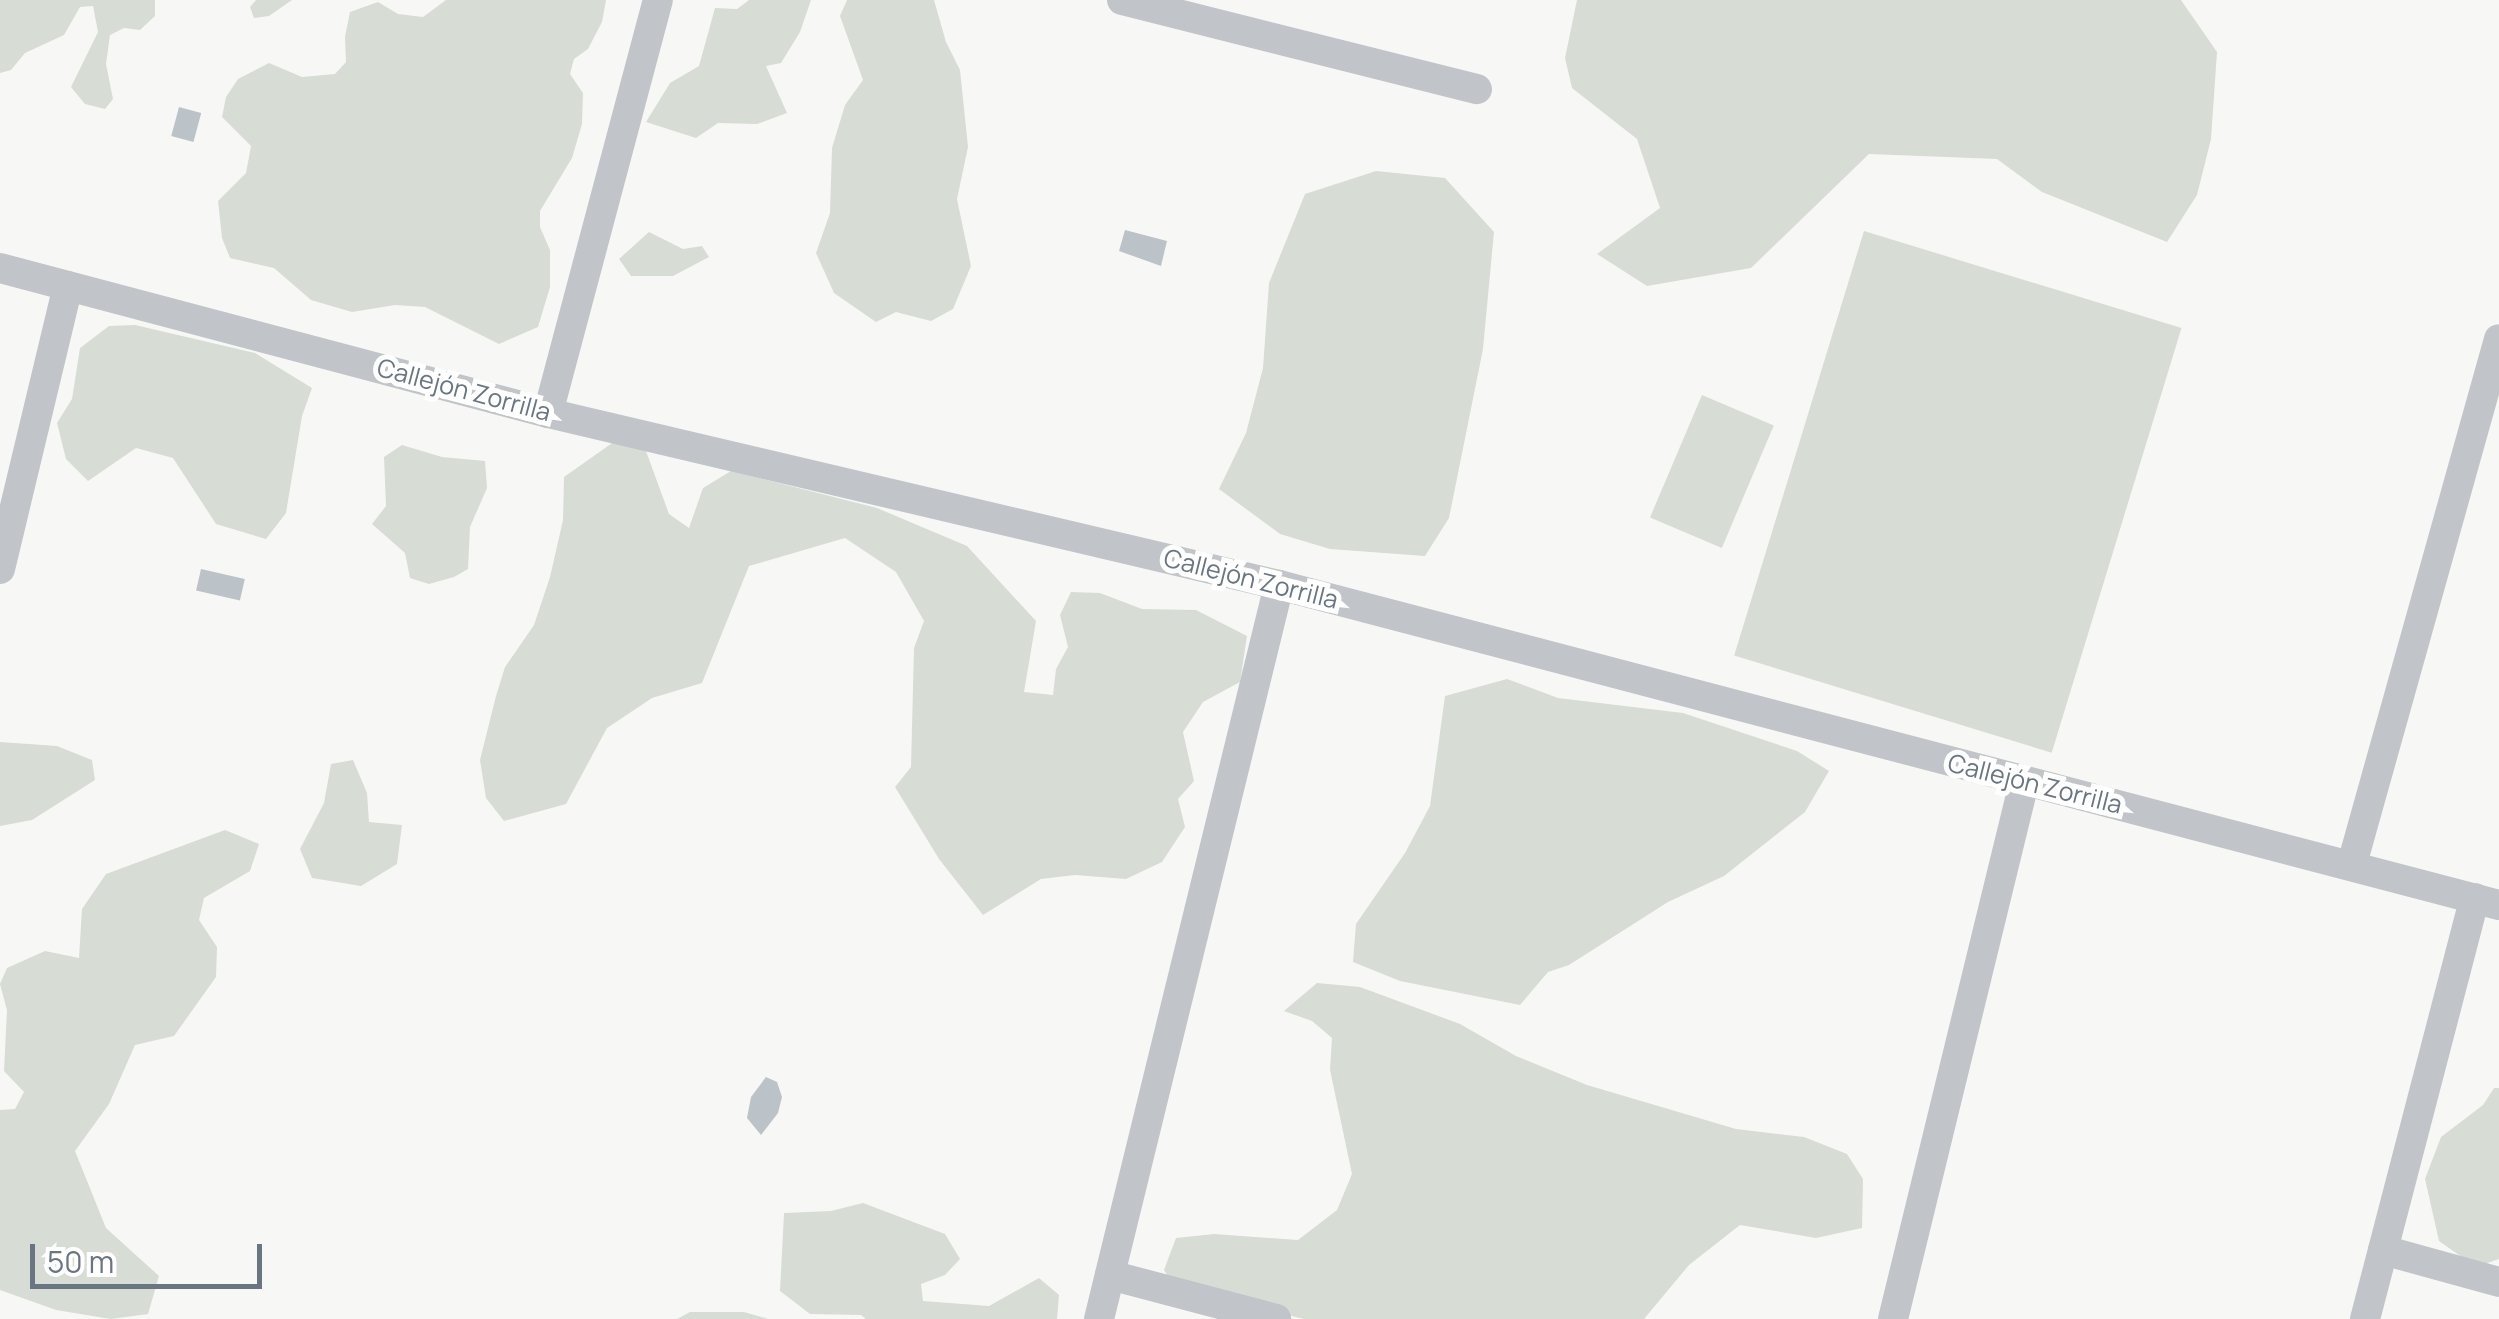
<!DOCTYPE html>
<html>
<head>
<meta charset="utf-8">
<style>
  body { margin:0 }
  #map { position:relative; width:2499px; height:1319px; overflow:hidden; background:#f7f8f5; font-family:Manrope,sans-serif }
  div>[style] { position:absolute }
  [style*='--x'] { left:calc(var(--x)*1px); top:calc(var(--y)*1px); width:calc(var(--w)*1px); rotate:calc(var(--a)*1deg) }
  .green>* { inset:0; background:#d7dcd5; transform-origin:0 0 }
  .water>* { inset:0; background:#bbc3c9; transform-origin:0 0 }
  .minor>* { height:30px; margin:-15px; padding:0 15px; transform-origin:15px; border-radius:15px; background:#c1c4c8 }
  span { translate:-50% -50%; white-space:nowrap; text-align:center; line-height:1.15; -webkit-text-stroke:10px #fff; paint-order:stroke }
  .street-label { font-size:25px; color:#697583 }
  .scale { position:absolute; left:30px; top:1244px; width:232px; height:45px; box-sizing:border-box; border:5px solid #697583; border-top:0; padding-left:12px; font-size:30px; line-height:35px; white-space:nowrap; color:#697583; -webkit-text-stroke:8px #fff; paint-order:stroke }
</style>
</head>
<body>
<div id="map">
  <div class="green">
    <i style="clip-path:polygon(0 0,155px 0,155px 16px,140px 30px,124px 28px,110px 35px,106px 64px,113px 99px,105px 109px,85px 104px,71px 87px,98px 32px,93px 6px,80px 7px,64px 35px,25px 53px,11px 70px,0 73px)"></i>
    <i style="clip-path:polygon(256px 0,292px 0,269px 16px,254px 18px,250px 7px)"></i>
    <i style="clip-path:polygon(446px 0,606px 0,602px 22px,588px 49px,574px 59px,570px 74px,583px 93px,582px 124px,572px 158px,540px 211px,540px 227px,550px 250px,550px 287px,538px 327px,499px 344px,425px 307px,395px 305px,352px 312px,311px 300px,274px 268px,230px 258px,222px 238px,218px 201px,246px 173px,251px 146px,222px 117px,226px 97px,238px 79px,269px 63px,302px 77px,335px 74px,346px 62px,345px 37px,350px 12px,378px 2px,398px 14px,423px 17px)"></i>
    <i style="clip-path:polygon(749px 0,811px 0,800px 32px,781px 63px,766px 66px,787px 113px,757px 124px,718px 123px,696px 138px,646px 122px,670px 83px,699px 66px,715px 8px,737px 9px)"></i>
    <i style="clip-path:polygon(847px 0,934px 0,946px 42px,960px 70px,968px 147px,957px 199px,971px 266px,953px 309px,931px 321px,896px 312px,876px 322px,834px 293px,816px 253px,830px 213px,832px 148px,845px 105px,863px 80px,840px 16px)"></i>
    <i style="clip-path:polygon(1577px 0,2181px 0,2217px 52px,2211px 139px,2197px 195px,2167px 242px,2042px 192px,1997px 159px,1869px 154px,1751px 268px,1647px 286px,1597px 254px,1660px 208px,1637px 139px,1572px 88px,1565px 58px)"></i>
    <i style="clip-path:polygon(1376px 171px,1445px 178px,1494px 232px,1483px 349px,1449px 518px,1425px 556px,1330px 549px,1280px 534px,1219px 489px,1246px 433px,1263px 368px,1269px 283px,1305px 194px)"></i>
    <i style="left:1864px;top:231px;width:332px;height:444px;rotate:17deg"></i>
    <i style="clip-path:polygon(649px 232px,683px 249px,702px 246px,709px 257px,673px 276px,631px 276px,619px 259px)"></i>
    <i style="clip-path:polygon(135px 325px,255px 353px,312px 388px,302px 416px,286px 513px,266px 539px,216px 524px,173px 458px,136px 448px,88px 481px,66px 459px,57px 423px,72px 399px,80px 348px,109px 326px)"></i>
    <i style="left:1702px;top:395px;width:78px;height:133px;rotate:23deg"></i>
    <i style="clip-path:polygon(615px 441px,646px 451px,669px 514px,689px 528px,703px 488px,731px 471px,877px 508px,967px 546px,1036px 621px,1024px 692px,1053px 695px,1056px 669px,1068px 647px,1060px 615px,1071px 592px,1100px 593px,1142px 609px,1196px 610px,1247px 636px,1240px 682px,1203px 702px,1183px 732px,1194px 781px,1178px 799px,1185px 827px,1162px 862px,1126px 879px,1075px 875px,1041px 879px,983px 915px,939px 859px,895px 787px,911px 767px,914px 648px,924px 621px,896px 572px,845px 538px,749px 566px,702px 683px,652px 698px,607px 728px,566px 804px,504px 821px,486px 798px,480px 760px,496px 696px,505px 667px,534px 625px,550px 577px,563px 520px,564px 477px)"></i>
    <i style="clip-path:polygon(402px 445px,442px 457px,485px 461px,487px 488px,470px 527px,468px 569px,454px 577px,429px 584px,410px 578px,405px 553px,372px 524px,386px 506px,384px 457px)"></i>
    <i style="clip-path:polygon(1507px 679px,1558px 698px,1683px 713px,1797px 751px,1829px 771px,1805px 812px,1724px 876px,1668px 902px,1569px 965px,1548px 972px,1520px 1005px,1400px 981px,1353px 962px,1356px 924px,1405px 853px,1430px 806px,1445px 696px)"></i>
    <i style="clip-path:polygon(0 742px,57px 746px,92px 760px,95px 780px,32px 820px,0 826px)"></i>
    <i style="clip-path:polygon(353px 760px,367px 793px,369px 822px,402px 825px,397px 864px,361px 886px,312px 878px,300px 849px,324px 803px,331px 764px)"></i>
    <i style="clip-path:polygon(225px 830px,259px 844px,250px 871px,204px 898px,199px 920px,217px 947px,216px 977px,174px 1036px,135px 1045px,109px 1104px,75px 1151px,106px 1228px,159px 1276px,148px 1314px,111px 1319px,56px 1310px,0 1290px,0 1110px,15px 1109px,24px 1092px,4px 1071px,7px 1010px,0 984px,7px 968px,45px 951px,79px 958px,82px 909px,106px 874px)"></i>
    <i style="clip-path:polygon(1317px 983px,1360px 987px,1460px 1024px,1516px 1056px,1587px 1085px,1736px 1129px,1804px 1137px,1847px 1154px,1863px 1179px,1862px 1228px,1816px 1238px,1740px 1225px,1689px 1265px,1644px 1319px,1304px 1319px,1175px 1288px,1164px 1270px,1176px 1238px,1214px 1234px,1298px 1240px,1337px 1210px,1352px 1174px,1330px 1070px,1332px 1038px,1312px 1021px,1284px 1011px)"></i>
    <i style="clip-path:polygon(2494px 1088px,2499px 1088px,2499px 1259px,2476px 1267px,2439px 1241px,2425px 1179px,2441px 1137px,2483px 1105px)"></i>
    <i style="clip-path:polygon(863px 1203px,945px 1234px,960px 1259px,945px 1275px,921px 1284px,923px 1301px,989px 1306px,1039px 1278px,1059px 1295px,1057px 1319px,866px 1319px,861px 1315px,810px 1314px,780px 1291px,784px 1213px,831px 1211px)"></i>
    <i style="clip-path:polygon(690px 1312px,744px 1312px,768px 1319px,677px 1319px)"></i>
  </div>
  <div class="water">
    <i style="left:179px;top:107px;width:23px;height:30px;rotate:15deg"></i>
    <i style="clip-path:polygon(1125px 230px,1167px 241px,1161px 266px,1119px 251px)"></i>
    <i style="left:201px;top:569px;width:45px;height:22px;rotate:13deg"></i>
    <i style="clip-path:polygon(766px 1077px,777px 1082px,782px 1097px,778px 1113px,761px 1135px,747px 1118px,751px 1097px)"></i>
  </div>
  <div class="minor">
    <i style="--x:1122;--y:0;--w:366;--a:14.1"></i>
    <i style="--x:0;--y:268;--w:567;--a:14.82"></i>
    <i style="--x:548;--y:413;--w:751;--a:13.24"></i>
    <i style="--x:1279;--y:585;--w:1261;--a:14.7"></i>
    <i style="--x:548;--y:413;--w:427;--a:-75.1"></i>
    <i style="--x:0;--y:569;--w:291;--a:-76.5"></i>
    <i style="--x:2352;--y:864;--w:545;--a:-74.36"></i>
    <i style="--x:2383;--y:1250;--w:120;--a:15.4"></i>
    <i style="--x:1110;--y:1275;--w:172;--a:14.8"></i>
    <i style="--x:1099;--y:1319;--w:756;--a:-76.22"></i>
    <i style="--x:1893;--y:1319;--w:552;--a:-76.27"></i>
    <i style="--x:2365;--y:1319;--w:435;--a:-75.4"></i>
  </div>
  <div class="street-label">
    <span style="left:464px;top:390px;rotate:15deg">Callejón Zorrilla</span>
    <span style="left:1251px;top:579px;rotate:14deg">Callejón Zorrilla</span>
    <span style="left:2035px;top:784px;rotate:14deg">Callejón Zorrilla</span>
  </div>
  <div class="scale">50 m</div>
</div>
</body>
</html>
